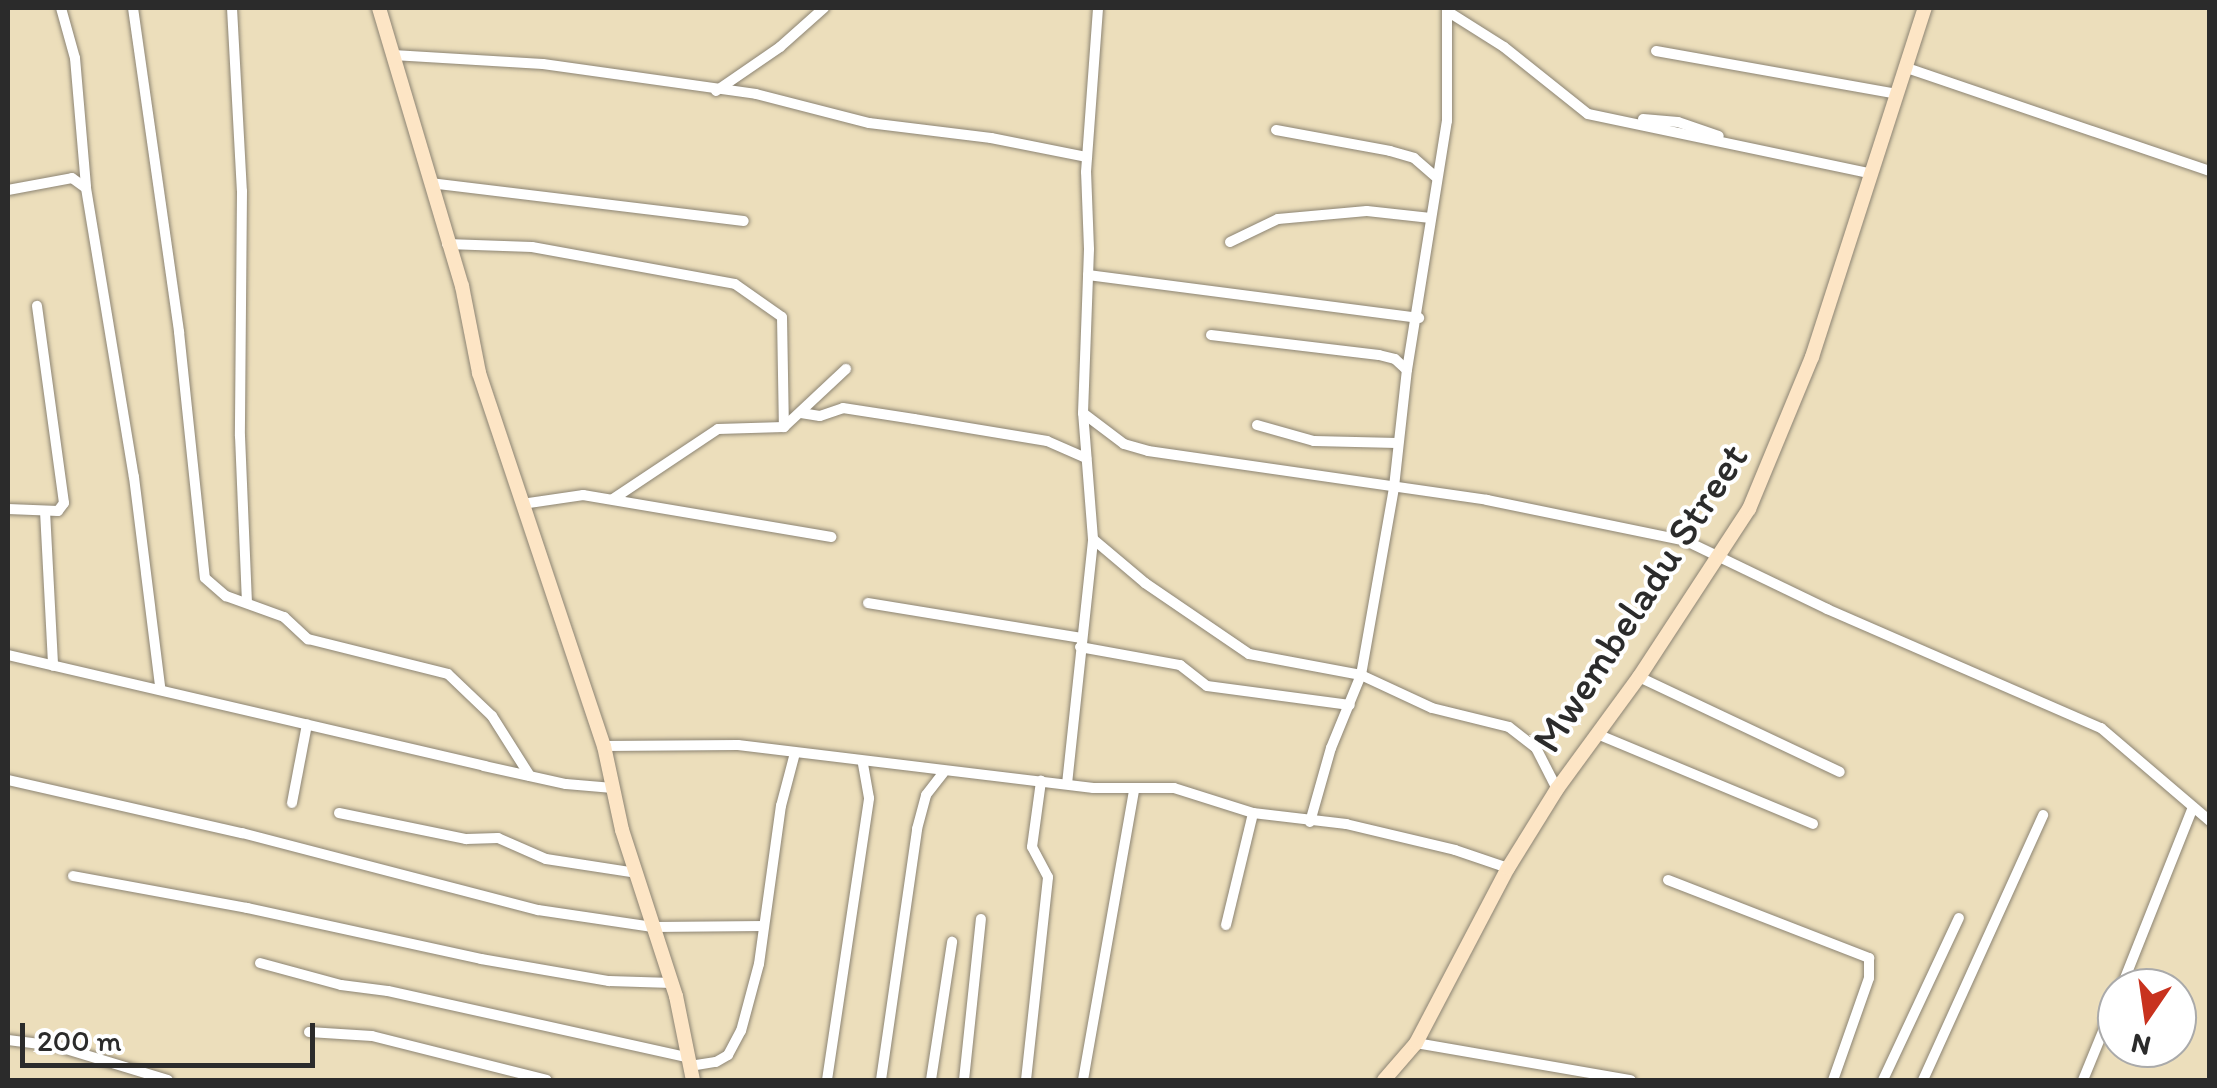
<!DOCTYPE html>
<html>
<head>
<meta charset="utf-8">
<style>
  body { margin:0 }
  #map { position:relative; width:2217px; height:1088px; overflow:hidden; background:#ecdebb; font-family:Itim,sans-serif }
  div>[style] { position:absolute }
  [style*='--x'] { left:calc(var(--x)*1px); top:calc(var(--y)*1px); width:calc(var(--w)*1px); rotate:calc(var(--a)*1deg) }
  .roads { filter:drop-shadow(0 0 2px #8c8473) drop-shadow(0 0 2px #8c8473) }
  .street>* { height:10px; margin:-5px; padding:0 5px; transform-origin:5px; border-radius:5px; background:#fff }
  .secondary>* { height:14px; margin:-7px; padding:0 7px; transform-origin:7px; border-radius:7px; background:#fde5c5 }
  span { translate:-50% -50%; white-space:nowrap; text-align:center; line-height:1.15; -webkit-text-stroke:8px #fff; paint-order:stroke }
  .street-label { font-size:42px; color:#2b2b2b }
  .frame { position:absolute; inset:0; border:10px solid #2b2b2b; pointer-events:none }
  .north { position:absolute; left:2097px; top:968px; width:100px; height:100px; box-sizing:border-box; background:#fff; border:2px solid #aaa; border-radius:50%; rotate:193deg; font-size:28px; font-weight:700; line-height:40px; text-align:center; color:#2b2b2b }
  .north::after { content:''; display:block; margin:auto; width:35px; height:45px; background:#c8321e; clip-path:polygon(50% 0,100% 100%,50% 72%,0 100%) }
  .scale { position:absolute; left:20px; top:1023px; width:295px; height:45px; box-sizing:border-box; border:5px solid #2b2b2b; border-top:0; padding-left:12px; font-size:30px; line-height:35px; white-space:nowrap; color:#2b2b2b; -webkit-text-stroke:8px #fff; paint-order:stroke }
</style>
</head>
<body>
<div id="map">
  <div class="roads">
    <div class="street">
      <i style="--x:61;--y:8;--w:52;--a:74.4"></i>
      <i style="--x:75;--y:58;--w:129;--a:85.1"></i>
      <i style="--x:133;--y:8;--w:327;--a:81.9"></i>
      <i style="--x:179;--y:332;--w:247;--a:84"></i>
      <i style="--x:205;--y:578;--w:28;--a:41"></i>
      <i style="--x:226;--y:596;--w:62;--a:19.9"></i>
      <i style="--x:284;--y:617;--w:33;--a:43"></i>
      <i style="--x:308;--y:639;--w:144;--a:14"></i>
      <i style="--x:448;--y:674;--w:61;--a:43.7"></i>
      <i style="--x:492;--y:716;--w:71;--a:57.7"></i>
      <i style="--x:232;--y:8;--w:183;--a:86.9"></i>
      <i style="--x:242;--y:191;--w:245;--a:90.5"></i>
      <i style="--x:240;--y:436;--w:166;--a:87.6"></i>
      <i style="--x:1447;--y:11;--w:67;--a:32.3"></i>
      <i style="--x:1504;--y:47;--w:107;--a:38.6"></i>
      <i style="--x:1588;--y:114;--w:286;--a:11.9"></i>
      <i style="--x:1656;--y:51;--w:246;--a:10.1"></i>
      <i style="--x:393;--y:55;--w:150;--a:3.4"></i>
      <i style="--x:543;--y:64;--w:215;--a:8"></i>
      <i style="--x:756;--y:94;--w:117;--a:14.4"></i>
      <i style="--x:869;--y:123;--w:123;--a:7"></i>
      <i style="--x:991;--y:138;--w:98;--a:11.2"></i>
      <i style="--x:1904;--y:67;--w:323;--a:18.8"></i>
      <i style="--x:716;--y:91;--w:78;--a:-34.5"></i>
      <i style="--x:780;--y:47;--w:59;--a:-41.6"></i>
      <i style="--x:1643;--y:119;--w:35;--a:5"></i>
      <i style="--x:1678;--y:122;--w:43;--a:18.9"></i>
      <i style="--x:1276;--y:130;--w:116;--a:10.4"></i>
      <i style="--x:1390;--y:151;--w:25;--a:16"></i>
      <i style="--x:1414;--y:158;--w:29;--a:41"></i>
      <i style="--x:430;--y:183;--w:316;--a:6.9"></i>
      <i style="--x:8;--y:190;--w:65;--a:-10.6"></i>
      <i style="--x:72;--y:178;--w:17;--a:36"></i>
      <i style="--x:86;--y:188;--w:293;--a:80.6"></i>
      <i style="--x:134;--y:477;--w:212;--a:82.9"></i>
      <i style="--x:1230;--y:242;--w:53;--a:-25.6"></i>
      <i style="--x:1278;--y:219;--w:89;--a:-5.1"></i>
      <i style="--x:1367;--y:211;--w:64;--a:6.2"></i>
      <i style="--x:447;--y:244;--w:85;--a:2"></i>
      <i style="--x:532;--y:247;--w:206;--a:10.3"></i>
      <i style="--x:735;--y:284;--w:57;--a:35.1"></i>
      <i style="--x:782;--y:317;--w:110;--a:89"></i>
      <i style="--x:1088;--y:275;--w:334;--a:7.4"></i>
      <i style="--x:1211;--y:335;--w:169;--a:6.8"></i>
      <i style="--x:1379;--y:355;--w:16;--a:14"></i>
      <i style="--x:1395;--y:359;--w:16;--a:43"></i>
      <i style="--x:801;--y:413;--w:19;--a:9"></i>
      <i style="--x:820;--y:416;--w:24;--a:-19"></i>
      <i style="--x:843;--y:408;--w:72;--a:8.8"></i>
      <i style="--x:914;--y:419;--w:135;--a:9.4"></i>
      <i style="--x:1047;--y:441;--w:43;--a:23.6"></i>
      <i style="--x:1083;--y:413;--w:51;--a:37.1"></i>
      <i style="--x:1124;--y:444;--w:25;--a:16"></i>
      <i style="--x:1148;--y:451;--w:343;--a:8.2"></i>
      <i style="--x:1487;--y:500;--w:203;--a:11.6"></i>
      <i style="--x:1686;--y:541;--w:157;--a:25.7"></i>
      <i style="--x:1827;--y:609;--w:299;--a:23.5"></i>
      <i style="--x:2101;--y:728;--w:143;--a:40.5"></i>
      <i style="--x:1257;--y:425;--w:59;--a:15.7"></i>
      <i style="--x:1314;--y:441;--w:83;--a:1.4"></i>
      <i style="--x:613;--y:499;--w:126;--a:-33.7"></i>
      <i style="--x:718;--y:429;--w:66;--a:-1.7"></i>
      <i style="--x:784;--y:427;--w:85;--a:-43.1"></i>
      <i style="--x:522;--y:504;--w:62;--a:-8.4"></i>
      <i style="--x:583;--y:495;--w:252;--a:9.6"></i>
      <i style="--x:8;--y:509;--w:50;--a:2.3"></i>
      <i style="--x:58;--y:511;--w:10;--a:-53"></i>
      <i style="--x:64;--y:503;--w:199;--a:-97.8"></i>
      <i style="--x:45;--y:511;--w:155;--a:87"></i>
      <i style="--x:1093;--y:539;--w:68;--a:40.2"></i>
      <i style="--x:1145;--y:583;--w:126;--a:34.3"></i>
      <i style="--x:1249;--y:654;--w:114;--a:10.6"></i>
      <i style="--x:1361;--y:675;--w:78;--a:24.9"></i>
      <i style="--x:1432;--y:708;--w:79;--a:13.9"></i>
      <i style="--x:1509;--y:727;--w:34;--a:38"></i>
      <i style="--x:1536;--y:748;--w:46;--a:62.9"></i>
      <i style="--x:868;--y:603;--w:216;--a:9.3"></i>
      <i style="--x:1080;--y:647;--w:102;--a:10.2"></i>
      <i style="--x:1180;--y:665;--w:34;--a:38"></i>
      <i style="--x:1207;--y:686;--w:144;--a:7.6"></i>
      <i style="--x:8;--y:655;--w:489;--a:13.1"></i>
      <i style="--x:484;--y:766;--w:84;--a:12.4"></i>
      <i style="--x:566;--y:784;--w:47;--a:4.9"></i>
      <i style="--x:1639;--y:677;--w:222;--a:25.3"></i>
      <i style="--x:1597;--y:734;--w:234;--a:22.6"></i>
      <i style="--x:604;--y:746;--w:134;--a:-0.4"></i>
      <i style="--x:738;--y:745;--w:358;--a:6.9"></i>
      <i style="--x:1093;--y:788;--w:81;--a:0"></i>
      <i style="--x:1174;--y:788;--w:83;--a:17.6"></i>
      <i style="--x:1253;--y:813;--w:94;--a:6.7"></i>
      <i style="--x:1346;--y:824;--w:112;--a:13.4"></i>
      <i style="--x:1455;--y:850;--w:56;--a:18.8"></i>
      <i style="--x:8;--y:780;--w:240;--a:12.8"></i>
      <i style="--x:242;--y:833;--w:306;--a:14.6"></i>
      <i style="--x:538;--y:910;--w:116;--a:8.4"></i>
      <i style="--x:653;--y:927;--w:111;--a:-0.5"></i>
      <i style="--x:1067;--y:784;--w:246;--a:-83.9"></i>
      <i style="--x:1093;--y:539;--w:126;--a:-94.5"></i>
      <i style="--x:1083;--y:413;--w:164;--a:-87.9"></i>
      <i style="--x:1089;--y:249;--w:77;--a:-92.2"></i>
      <i style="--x:1086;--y:172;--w:164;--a:-85.8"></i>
      <i style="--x:292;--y:803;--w:80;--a:-79.2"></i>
      <i style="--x:339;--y:813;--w:130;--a:11.6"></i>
      <i style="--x:466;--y:839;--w:32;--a:-2"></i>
      <i style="--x:498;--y:838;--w:52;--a:23.6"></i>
      <i style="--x:546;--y:859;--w:91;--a:8.8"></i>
      <i style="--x:1310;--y:822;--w:77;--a:-74.2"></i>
      <i style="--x:1331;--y:748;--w:79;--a:-67.7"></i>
      <i style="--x:1361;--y:675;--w:191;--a:-80"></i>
      <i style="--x:1394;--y:487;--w:118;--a:-83.7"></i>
      <i style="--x:1407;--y:370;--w:252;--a:-80.9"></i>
      <i style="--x:1447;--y:121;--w:113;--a:-90"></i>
      <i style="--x:73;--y:876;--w:177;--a:10.4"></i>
      <i style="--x:247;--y:908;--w:239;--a:12.3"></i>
      <i style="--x:481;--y:959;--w:130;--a:9.8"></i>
      <i style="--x:609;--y:981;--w:63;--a:1.8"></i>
      <i style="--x:1668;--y:880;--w:216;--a:21.2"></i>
      <i style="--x:1869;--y:958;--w:20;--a:90"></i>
      <i style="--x:1869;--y:978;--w:108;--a:109.4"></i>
      <i style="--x:1226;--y:925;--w:115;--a:-76.4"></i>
      <i style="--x:260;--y:963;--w:84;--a:15.2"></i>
      <i style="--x:341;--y:985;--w:47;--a:7.3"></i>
      <i style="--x:388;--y:991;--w:308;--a:12.5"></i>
      <i style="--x:2121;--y:988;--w:192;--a:-68.3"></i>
      <i style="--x:309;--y:1032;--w:63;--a:3.6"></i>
      <i style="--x:372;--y:1036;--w:180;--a:14.1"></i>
      <i style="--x:8;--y:1040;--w:48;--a:7.1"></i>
      <i style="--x:56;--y:1046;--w:117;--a:16.9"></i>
      <i style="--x:1416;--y:1043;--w:218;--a:9.8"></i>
      <i style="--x:690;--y:1066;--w:26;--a:-9"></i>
      <i style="--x:716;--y:1062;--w:14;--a:-30"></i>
      <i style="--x:728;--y:1055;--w:27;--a:-62"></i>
      <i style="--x:741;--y:1031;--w:69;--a:-75"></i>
      <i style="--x:759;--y:964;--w:160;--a:-82.1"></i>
      <i style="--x:781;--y:806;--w:55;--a:-75.2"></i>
      <i style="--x:827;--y:1080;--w:285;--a:-81.5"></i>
      <i style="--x:869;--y:798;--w:36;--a:-100"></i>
      <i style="--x:881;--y:1080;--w:254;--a:-81.8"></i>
      <i style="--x:917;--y:829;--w:35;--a:-75"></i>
      <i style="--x:926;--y:795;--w:28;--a:-52"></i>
      <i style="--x:931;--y:1080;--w:140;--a:-81.3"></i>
      <i style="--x:964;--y:1080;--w:162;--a:-84"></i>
      <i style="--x:1026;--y:1080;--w:204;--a:-83.8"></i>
      <i style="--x:1048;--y:877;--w:34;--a:-118"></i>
      <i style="--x:1032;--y:847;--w:67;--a:-82.2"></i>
      <i style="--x:1083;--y:1080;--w:293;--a:-80"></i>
      <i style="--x:1883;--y:1080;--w:179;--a:-64.9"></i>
      <i style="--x:1923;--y:1080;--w:291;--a:-65.6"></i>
      <i style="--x:2083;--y:1080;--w:90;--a:-67.7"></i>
    </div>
    <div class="secondary">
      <i style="--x:379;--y:8;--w:290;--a:73.4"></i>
      <i style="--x:462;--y:286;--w:89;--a:78.9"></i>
      <i style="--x:479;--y:373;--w:393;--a:71.5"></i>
      <i style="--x:604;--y:746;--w:86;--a:77.9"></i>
      <i style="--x:622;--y:830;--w:175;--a:72"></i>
      <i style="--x:676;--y:996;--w:86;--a:78.6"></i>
      <i style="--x:1384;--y:1080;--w:49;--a:-49.1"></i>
      <i style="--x:1416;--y:1043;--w:198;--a:-62.3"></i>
      <i style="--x:1508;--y:868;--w:93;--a:-58.2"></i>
      <i style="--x:1557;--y:789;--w:139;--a:-53.8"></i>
      <i style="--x:1639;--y:677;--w:201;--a:-56.8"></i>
      <i style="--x:1749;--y:509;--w:165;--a:-67.5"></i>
      <i style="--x:1812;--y:357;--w:367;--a:-72.1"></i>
    </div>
  </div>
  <div class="street-label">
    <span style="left:1640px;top:598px;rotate:-57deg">Mwembeladu Street</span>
  </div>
  <div class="frame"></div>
  <div class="north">N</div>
  <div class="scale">200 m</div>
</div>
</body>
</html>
